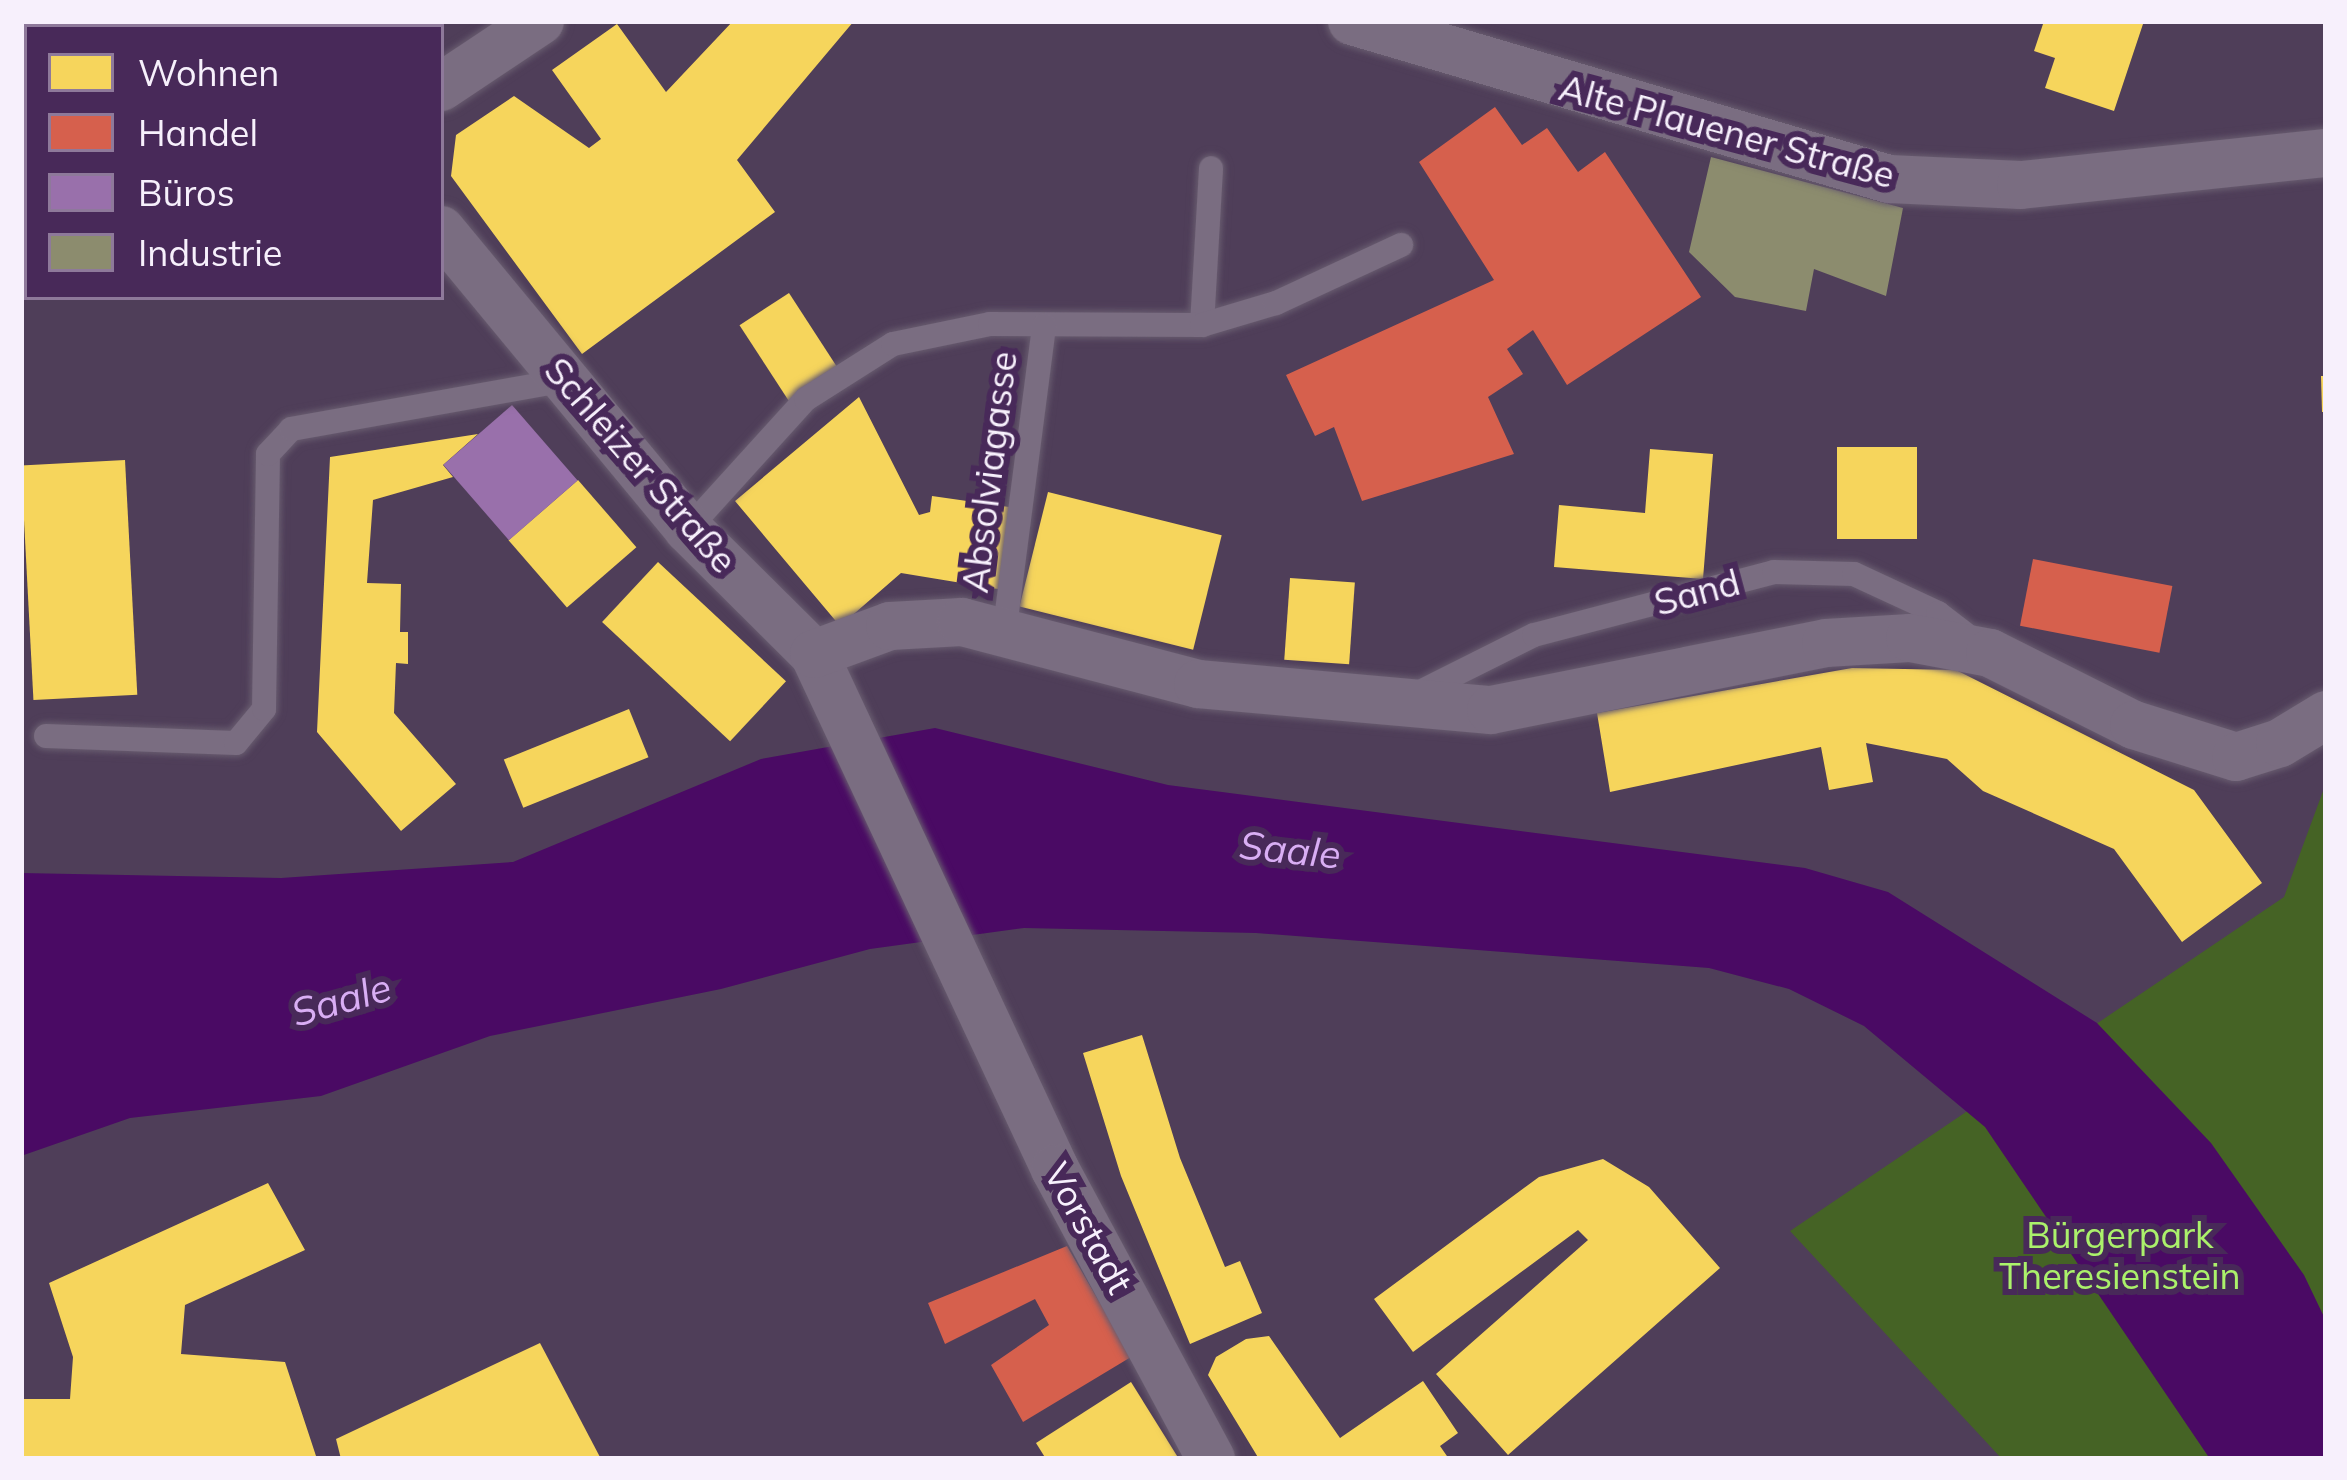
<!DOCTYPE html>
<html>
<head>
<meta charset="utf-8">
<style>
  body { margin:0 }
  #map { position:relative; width:2347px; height:1480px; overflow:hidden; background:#4f3e59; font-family:Mulish,sans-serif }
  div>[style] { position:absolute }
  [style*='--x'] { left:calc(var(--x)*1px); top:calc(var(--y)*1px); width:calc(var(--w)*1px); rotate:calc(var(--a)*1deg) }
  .green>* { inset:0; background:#456325 }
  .water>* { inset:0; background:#4a0a64 }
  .homes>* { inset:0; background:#f6d55c; transform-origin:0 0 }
  .shops>* { inset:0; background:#d6604d; transform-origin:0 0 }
  .offices>* { inset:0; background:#9970ab; transform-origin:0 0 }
  .industry>* { inset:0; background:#8c8c6e }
  .roads { filter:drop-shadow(0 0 3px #685c6f) drop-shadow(0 0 3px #685c6f) }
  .service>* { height:24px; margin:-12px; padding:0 12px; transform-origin:12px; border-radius:12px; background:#7a6d81 }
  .minor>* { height:48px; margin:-24px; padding:0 24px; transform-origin:24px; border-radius:24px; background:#7a6d81 }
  span { translate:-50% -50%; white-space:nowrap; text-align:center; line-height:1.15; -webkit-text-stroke:12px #482959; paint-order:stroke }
  .street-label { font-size:36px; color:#f7f0fc }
  .park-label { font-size:36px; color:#abf16b }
  .water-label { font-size:39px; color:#d9aef4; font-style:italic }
  .frame { position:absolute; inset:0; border:24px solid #f7f0fc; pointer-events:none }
  .legend { position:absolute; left:24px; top:24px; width:420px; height:276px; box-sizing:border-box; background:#482959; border:3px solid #8e799a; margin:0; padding:15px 21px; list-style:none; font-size:36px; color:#f7f0fc }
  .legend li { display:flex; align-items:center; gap:24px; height:60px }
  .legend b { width:60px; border:3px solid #8e799a }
</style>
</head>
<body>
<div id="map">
  <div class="green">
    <i style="clip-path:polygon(2326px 783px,2326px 1459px,2002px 1459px,1790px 1231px,2284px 897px)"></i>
  </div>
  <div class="water">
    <i style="clip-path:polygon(935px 728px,1168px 785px,1805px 868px,1888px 892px,2097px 1023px,2211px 1143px,2304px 1275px,2326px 1321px,2326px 1459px,2210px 1459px,1985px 1127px,1864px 1026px,1789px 989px,1709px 968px,1256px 933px,1024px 928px,870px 949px,721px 989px,490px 1036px,321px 1096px,130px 1118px,21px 1156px,21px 873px,281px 878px,513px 862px,761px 759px)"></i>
  </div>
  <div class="homes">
    <i style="clip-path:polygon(733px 21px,854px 21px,737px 160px,775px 212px,582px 354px,451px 176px,456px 135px,514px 96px,589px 148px,601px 139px,552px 70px,617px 24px,666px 92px)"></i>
    <i style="clip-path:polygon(2044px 21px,2144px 21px,2114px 111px,2045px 88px,2055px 58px,2034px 51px)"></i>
    <i style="left:789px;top:293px;width:90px;height:59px;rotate:57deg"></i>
    <i style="clip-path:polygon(2321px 376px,2326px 376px,2326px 412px,2322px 412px)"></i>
    <i style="clip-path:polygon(859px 397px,919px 515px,930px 512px,932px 496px,1016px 508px,1004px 590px,901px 573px,840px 626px,735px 501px)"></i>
    <i style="clip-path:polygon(478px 434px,443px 465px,453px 477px,373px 500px,367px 583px,401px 584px,400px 632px,408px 632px,408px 664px,396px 663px,394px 713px,456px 784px,401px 831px,317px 732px,330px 457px)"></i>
    <i style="left:1837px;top:447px;width:80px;height:92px"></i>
    <i style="clip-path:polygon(1650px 449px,1713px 454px,1703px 579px,1554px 567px,1559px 505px,1645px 513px)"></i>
    <i style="left:125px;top:460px;width:235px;height:104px;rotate:87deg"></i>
    <i style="left:578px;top:480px;width:89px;height:92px;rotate:49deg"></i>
    <i style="left:1048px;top:492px;width:179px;height:118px;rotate:14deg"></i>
    <i style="left:658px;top:562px;width:175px;height:82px;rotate:43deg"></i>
    <i style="left:1290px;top:578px;width:65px;height:82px;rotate:4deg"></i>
    <i style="clip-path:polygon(1852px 668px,1956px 670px,2194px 790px,2262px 883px,2182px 942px,2114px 849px,1983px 791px,1947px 759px,1866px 743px,1873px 782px,1829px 790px,1821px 747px,1610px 792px,1597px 713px)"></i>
    <i style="left:629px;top:709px;width:52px;height:135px;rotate:68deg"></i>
    <i style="clip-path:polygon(1142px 1035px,1180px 1158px,1225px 1267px,1240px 1261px,1262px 1313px,1190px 1344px,1121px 1176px,1083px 1053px)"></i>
    <i style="clip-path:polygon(1603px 1159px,1649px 1187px,1720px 1268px,1508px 1455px,1436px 1374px,1588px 1240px,1578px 1230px,1413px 1352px,1374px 1299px,1539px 1177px)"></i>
    <i style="clip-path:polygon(268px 1183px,305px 1250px,185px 1305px,181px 1354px,285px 1362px,317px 1459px,21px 1459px,21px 1399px,70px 1399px,73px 1357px,49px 1283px)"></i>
    <i style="clip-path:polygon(1269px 1336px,1340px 1438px,1423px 1381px,1458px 1433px,1440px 1446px,1449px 1459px,1259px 1459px,1208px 1375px,1216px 1357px,1246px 1339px)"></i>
    <i style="clip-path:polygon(540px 1343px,601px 1459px,341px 1459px,336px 1439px)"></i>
    <i style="clip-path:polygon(1131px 1382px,1179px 1459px,1046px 1459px,1036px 1443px)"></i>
  </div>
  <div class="shops">
    <i style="clip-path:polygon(1495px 107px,1522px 145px,1547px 128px,1578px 172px,1605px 152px,1701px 297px,1567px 385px,1533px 330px,1507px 349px,1523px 374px,1488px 397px,1514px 454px,1362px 501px,1334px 427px,1315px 436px,1286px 375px,1494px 280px,1419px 162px)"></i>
    <i style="left:2033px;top:559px;width:142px;height:68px;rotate:11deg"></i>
    <i style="clip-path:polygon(1067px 1246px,1131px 1357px,1023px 1422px,991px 1365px,1049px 1325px,1035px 1299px,945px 1344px,928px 1303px)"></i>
  </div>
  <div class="offices">
    <i style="left:512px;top:405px;width:100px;height:91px;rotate:49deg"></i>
  </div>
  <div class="industry">
    <i style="clip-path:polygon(1711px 157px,1903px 208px,1886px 296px,1814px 269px,1806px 311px,1735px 297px,1689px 252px)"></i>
  </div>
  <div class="roads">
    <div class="service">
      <i style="--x:1202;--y:325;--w:157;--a:-86.7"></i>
      <i style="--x:688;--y:529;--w:176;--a:-47.8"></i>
      <i style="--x:806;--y:399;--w:103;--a:-32.3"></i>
      <i style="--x:893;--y:344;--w:99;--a:-11.7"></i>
      <i style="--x:990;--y:324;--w:212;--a:0.3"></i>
      <i style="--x:1202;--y:325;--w:77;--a:-16.6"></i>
      <i style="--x:1276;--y:303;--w:138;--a:-24.9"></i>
      <i style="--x:1005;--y:627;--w:304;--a:-82.6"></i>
      <i style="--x:1412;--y:696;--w:136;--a:-26.6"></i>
      <i style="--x:1534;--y:635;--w:248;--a:-14.7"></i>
      <i style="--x:1774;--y:572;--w:80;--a:1.4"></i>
      <i style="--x:1854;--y:574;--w:93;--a:24.9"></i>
      <i style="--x:1938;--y:613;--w:44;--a:37.6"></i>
      <i style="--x:46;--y:736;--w:190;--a:2.1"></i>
      <i style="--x:236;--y:743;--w:44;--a:-50.5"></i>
      <i style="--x:264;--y:709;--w:255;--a:-89.1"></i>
      <i style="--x:268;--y:454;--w:34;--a:-47"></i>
      <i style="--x:291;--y:429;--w:278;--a:-10.1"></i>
    </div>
    <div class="minor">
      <i style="--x:288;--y:21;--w:7;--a:56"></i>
      <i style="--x:1352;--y:21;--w:560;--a:16.4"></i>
      <i style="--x:1889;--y:179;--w:132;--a:2.6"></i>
      <i style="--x:2021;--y:185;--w:307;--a:-6"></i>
      <i style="--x:441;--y:87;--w:119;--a:-33.7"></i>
      <i style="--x:441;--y:230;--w:388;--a:50.4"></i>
      <i style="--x:688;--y:529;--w:177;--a:44.8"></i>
      <i style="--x:814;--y:654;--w:569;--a:64.92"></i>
      <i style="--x:1055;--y:1169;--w:329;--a:61.7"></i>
      <i style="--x:814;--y:654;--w:81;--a:-20.2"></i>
      <i style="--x:890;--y:626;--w:72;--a:-3.2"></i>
      <i style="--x:962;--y:622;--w:244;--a:14.7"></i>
      <i style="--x:1198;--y:684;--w:294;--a:5.1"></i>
      <i style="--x:1491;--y:710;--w:342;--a:-11.3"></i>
      <i style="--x:1826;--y:643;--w:84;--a:-3.4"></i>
      <i style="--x:1910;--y:638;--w:81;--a:10.6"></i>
      <i style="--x:1990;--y:653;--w:161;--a:26.6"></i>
      <i style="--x:2134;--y:725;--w:107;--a:17.4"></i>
      <i style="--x:2236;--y:757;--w:46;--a:-17.7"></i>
      <i style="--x:2280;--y:743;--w:54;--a:-31.3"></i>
    </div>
  </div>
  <div class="street-label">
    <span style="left:1727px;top:131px;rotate:15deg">Alte Plauener Straße</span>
    <span style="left:641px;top:465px;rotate:49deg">Schleizer Straße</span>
    <span style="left:989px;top:472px;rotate:-83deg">Absolviagasse</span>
    <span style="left:1697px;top:592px;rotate:-15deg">Sand</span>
    <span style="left:1089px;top:1228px;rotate:61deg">Vorstadt</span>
  </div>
  <div class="park-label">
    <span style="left:2120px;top:1255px">Bürgerpark<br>Theresienstein</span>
  </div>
  <div class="water-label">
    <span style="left:1290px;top:850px;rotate:6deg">Saale</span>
    <span style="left:341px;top:1000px;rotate:-16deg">Saale</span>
  </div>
  <div class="frame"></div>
  <ul class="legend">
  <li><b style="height:33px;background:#f6d55c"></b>Wohnen</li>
  <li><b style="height:33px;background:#d6604d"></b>Handel</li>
  <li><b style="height:33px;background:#9970ab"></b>Büros</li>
  <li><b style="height:33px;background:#8c8c6e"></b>Industrie</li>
  </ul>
</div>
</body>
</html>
